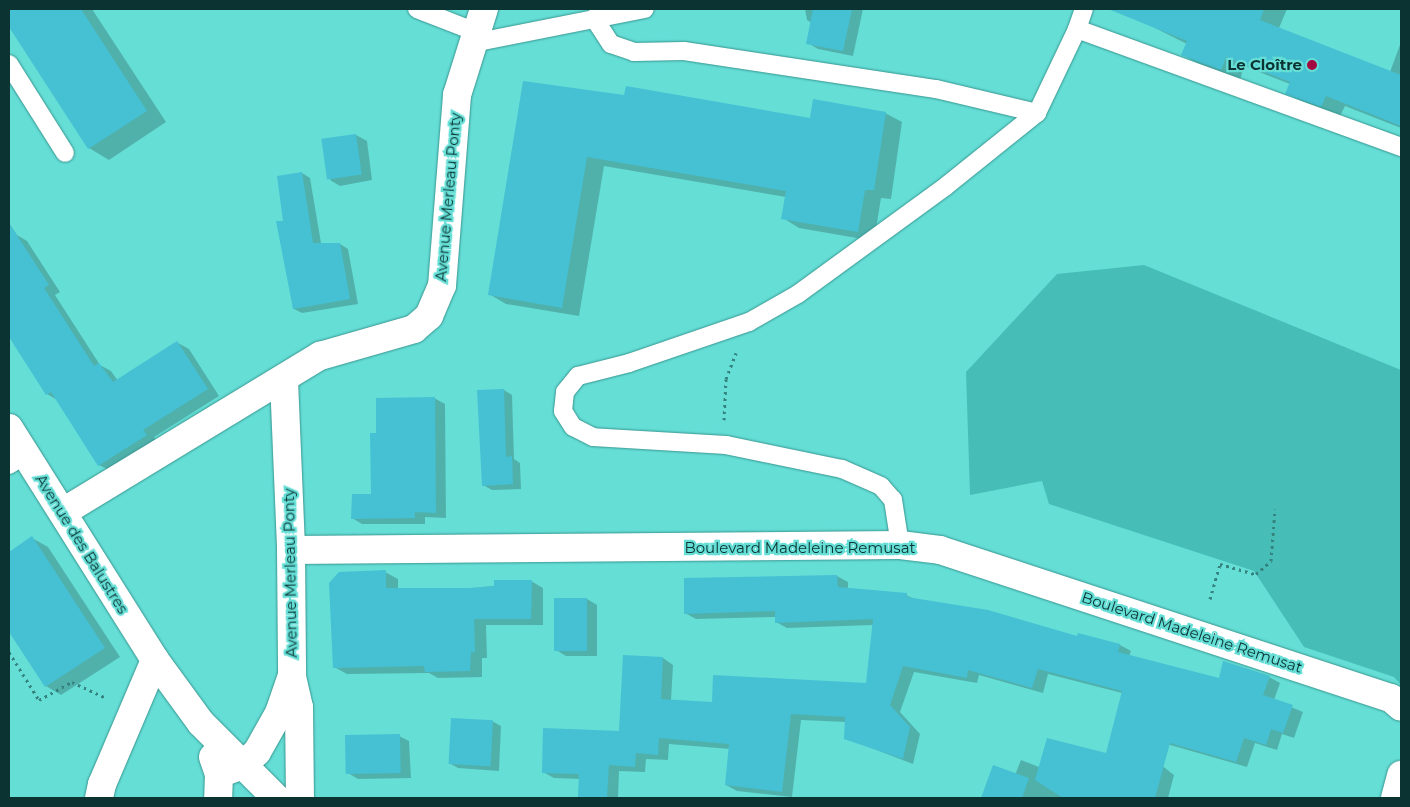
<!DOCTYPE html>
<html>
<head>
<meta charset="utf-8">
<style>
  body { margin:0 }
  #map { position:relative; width:1410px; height:807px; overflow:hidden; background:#65ded6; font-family:Montserrat,sans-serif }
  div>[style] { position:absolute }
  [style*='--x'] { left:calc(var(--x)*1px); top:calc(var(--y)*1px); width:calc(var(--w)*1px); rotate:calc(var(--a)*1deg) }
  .green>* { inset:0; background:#46beb7 }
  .shadow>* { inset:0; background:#0003 }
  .building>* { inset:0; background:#46c0d3; transform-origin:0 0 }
  .path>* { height:3px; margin-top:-1.5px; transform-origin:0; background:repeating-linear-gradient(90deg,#35837e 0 2.5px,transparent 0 6.5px) }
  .roads { filter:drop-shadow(0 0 1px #399690) drop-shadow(0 0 1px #399690) }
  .service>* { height:18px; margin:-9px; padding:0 9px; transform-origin:9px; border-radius:9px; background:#fff }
  .minor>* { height:28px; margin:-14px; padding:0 14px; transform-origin:14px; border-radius:14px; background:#fff }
  .dots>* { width:14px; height:14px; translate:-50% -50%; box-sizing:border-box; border:2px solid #65ded6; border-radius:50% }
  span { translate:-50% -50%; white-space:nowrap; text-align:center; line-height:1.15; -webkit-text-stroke:4.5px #65ded6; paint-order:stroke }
  .poi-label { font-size:15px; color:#0b3331; font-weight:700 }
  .right { translate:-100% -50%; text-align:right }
  .street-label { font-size:15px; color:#0b3331 }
  .frame { position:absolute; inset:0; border:10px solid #0b3331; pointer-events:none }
</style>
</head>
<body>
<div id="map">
  <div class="green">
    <i style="clip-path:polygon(1144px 265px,1401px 370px,1401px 685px,1394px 677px,1304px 647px,1254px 571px,1049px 504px,1042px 481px,970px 495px,966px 372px,1057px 274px)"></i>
  </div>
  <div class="shadow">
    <i style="clip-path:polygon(9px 9px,92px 9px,166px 122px,109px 160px,89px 148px,9px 25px)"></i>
    <i style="clip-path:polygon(805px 9px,863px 9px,853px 56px,818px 49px,808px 43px,812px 23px,807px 20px)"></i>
    <i style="clip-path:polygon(1158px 9px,1287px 9px,1279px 28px,1390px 72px,1401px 42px,1401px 128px,1345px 106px,1340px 116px,1306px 104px,1287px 93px,1290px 84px,1244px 66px,1240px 80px,1201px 65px,1183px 55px,1187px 44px,1151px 26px)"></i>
    <i style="clip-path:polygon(625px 97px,811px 119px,885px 113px,902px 122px,891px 199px,881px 198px,874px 241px,799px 228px,783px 218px,786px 197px,604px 166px,579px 316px,506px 304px,489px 294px)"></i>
    <i style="clip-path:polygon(356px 135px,367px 141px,372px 180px,340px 186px,330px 180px)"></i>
    <i style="clip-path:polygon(302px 173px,310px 178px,321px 243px,340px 244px,348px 249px,358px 304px,302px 313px,294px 309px,285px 223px)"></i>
    <i style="clip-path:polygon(9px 223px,17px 235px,27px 241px,60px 292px,55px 295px,100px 365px,111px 371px,118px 381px,178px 343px,189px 349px,219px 396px,154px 437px,157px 442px,111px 471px,99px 465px,59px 401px,47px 394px,9px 335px,12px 330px,9px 324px)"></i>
    <i style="clip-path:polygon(504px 390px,512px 395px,514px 459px,520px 463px,521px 489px,492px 490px,483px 485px)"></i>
    <i style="clip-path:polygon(434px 398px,445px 404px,446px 518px,425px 517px,425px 524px,362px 524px,352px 518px,372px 496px,378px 434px)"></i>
    <i style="clip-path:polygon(32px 538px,48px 547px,120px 657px,61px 695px,46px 686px,9px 629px,9px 553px)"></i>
    <i style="clip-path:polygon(385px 572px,398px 579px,398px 590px,469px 589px,531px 581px,543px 588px,543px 625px,486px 625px,487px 658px,482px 658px,482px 677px,438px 678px,429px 673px,347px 674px,334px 667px)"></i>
    <i style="clip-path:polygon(837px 576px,848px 582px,848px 589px,906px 595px,914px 599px,1078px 637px,1079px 634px,1120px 645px,1131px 651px,1129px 656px,1220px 679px,1269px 677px,1280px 683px,1274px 700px,1303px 712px,1294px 738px,1282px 734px,1277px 750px,1255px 743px,1247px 767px,1125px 732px,1122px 693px,1048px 674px,1043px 693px,979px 675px,977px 683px,914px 672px,900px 712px,920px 734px,913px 764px,845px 738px,846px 722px,801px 720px,792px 797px,737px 791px,726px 785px,730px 749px,669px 744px,668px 760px,646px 759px,645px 772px,619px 771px,618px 798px,580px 798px,580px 779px,554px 778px,543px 772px,621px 732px,663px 658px,673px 665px,671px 701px,713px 704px,868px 684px,873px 625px,787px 628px,776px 622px,776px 617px,696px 619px,685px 613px)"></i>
    <i style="clip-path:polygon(587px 599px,597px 605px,597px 656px,566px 656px,556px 650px)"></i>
    <i style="clip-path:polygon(492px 721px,501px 726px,499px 771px,458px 768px,449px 763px)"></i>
    <i style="clip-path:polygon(399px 736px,409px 741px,411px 778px,358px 779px,348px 773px)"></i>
    <i style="clip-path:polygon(1124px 736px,1174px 775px,1168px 798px,983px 798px,994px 767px,1015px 775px,1021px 760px,1039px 767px,1107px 755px)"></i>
  </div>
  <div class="building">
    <i style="clip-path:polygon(9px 9px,81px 9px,147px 111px,88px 149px,9px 27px)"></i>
    <i style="clip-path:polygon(813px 9px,852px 9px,843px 51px,806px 44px)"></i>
    <i style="clip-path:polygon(1108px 9px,1264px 9px,1260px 20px,1401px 75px,1401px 126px,1326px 96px,1321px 107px,1285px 94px,1290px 82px,1226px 57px,1221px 70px,1196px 61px,1181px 55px,1187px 41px)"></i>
    <i style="clip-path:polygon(523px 81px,624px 95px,626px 86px,810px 118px,813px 99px,886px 112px,874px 190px,865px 190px,858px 232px,781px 219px,786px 191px,587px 157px,562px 308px,488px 295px)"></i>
    <i style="left:356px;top:134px;width:41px;height:35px;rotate:82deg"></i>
    <i style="clip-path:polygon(302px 172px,313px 243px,340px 243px,350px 299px,293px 309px,276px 221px,283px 221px,277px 176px)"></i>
    <i style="clip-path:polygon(9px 223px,49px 285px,44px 288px,94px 366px,99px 363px,113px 382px,177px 341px,208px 389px,143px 430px,147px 435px,98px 466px,51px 392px,46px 395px,9px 337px)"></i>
    <i style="clip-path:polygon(504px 389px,506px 457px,512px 456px,513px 484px,482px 486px,477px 390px)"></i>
    <i style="clip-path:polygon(435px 397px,436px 513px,415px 512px,415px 518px,351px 519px,352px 494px,371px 494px,370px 433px,376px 433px,376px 398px)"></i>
    <i style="clip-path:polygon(32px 536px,105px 648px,45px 687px,9px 632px,9px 552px)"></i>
    <i style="clip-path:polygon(386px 570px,386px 588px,469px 588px,494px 586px,494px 580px,532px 580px,531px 619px,474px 619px,475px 652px,471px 652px,470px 671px,425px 672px,424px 666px,333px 668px,329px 583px,339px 572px)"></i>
    <i style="clip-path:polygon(837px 575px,838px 587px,907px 593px,907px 597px,988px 610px,1077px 636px,1078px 633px,1120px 644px,1118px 652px,1219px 678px,1223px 661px,1270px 676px,1263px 695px,1293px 705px,1283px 733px,1271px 729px,1266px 745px,1244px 738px,1236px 762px,1170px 743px,1155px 798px,1063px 798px,1035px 780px,1047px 738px,1106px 753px,1122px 691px,1038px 669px,1032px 688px,968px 670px,967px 678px,903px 666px,890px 705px,910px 727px,903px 759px,844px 739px,845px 717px,791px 714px,782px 792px,725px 785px,729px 744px,659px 738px,658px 755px,636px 753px,635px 767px,609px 765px,607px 798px,578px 798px,579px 774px,542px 773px,543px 728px,619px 731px,623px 655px,663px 657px,661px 699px,712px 702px,713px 675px,866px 683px,873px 619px,775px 623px,775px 611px,684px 614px,684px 578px)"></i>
    <i style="left:587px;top:598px;width:53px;height:33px;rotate:90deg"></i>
    <i style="left:451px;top:718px;width:42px;height:46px;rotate:3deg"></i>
    <i style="left:400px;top:734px;width:39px;height:55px;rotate:89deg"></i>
    <i style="clip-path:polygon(993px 765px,1029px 778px,1022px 798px,981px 798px)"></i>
  </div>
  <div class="path">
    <i style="--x:724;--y:420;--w:41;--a:-87.2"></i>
    <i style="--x:726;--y:379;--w:28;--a:-69"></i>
    <i style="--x:1210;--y:599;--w:36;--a:-74"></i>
    <i style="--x:1220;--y:564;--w:37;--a:16"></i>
    <i style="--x:1256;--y:574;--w:20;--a:-41"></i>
    <i style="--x:1271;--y:561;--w:52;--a:-85.6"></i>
    <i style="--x:9;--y:652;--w:57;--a:58"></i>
    <i style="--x:39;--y:700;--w:38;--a:-29"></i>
    <i style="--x:72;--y:682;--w:38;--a:25"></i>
  </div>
  <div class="roads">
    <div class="service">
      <i style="--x:417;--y:9;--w:63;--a:21.3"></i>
      <i style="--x:594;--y:18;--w:31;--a:57"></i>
      <i style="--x:611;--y:44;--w:24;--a:19"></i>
      <i style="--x:634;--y:52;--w:50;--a:-1.1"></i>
      <i style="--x:684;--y:51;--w:255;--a:8.6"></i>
      <i style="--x:936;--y:89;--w:104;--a:13.4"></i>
      <i style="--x:1077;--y:29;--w:21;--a:-71"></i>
      <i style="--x:473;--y:43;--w:175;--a:-11.2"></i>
      <i style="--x:9;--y:64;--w:105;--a:57.8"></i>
      <i style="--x:9;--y:465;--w:20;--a:-33"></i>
      <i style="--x:900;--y:545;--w:46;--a:-98.8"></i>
      <i style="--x:893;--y:500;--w:18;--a:-131"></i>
      <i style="--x:881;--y:486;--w:43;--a:-156.4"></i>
      <i style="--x:842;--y:469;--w:118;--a:-168.3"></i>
      <i style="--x:726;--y:445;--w:133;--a:-176.6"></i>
      <i style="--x:593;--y:437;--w:22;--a:-153"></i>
      <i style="--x:573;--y:427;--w:19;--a:-122"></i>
      <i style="--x:563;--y:411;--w:19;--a:-84"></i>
      <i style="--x:565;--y:392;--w:21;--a:-51"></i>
      <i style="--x:578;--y:376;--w:53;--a:-14.3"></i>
      <i style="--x:629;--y:363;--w:127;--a:-18.9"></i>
      <i style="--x:749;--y:322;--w:56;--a:-29.7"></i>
      <i style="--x:798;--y:294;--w:183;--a:-36.1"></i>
      <i style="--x:946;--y:186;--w:117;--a:-38.7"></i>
      <i style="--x:1037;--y:113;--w:93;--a:-64.5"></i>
      <i style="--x:1077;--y:29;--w:345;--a:20"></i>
    </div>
    <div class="minor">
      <i style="--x:284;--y:380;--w:170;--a:87.6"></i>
      <i style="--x:291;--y:550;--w:127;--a:89.5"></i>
      <i style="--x:292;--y:677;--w:31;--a:77"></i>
      <i style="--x:299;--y:707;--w:91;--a:89.4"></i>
      <i style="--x:9;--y:428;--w:274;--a:57.8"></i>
      <i style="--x:155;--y:660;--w:135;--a:113.1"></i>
      <i style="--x:102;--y:784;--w:14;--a:102"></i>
      <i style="--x:63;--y:512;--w:301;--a:-31.3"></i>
      <i style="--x:320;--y:356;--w:98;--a:-16"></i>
      <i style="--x:414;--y:329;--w:20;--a:-41"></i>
      <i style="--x:429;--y:316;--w:33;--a:-67"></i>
      <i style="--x:442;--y:286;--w:192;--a:-85.5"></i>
      <i style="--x:457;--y:95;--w:90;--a:-72.6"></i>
      <i style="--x:291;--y:550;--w:609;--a:-0.47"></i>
      <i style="--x:900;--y:545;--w:40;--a:7.1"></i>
      <i style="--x:940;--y:550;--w:475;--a:18.2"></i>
      <i style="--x:1391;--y:698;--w:13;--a:42"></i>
      <i style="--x:155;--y:660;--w:78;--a:53.9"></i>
      <i style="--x:201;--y:723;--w:106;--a:45"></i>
      <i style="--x:213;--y:757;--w:18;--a:71"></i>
      <i style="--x:219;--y:774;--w:24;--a:92"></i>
      <i style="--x:219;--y:774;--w:26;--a:-21"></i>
      <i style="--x:243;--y:765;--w:19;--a:-43"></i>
      <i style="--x:257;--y:752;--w:45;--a:-60.6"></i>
      <i style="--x:279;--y:713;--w:37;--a:-71"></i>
      <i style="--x:1395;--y:798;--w:24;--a:-75"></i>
    </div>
  </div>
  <div class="dots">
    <i style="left:1312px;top:65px;background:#a30842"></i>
  </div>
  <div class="poi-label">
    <span class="right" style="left:1302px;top:65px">Le Cloître</span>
  </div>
  <div class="street-label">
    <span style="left:448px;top:197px;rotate:-85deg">Avenue Merleau Ponty</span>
    <span style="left:82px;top:544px;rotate:58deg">Avenue des Balustres</span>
    <span style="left:800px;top:548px">Boulevard Madeleine Remusat</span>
    <span style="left:290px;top:573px;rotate:-91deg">Avenue Merleau Ponty</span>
    <span style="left:1192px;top:632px;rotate:18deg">Boulevard Madeleine Remusat</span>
  </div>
  <div class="frame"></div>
</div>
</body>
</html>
